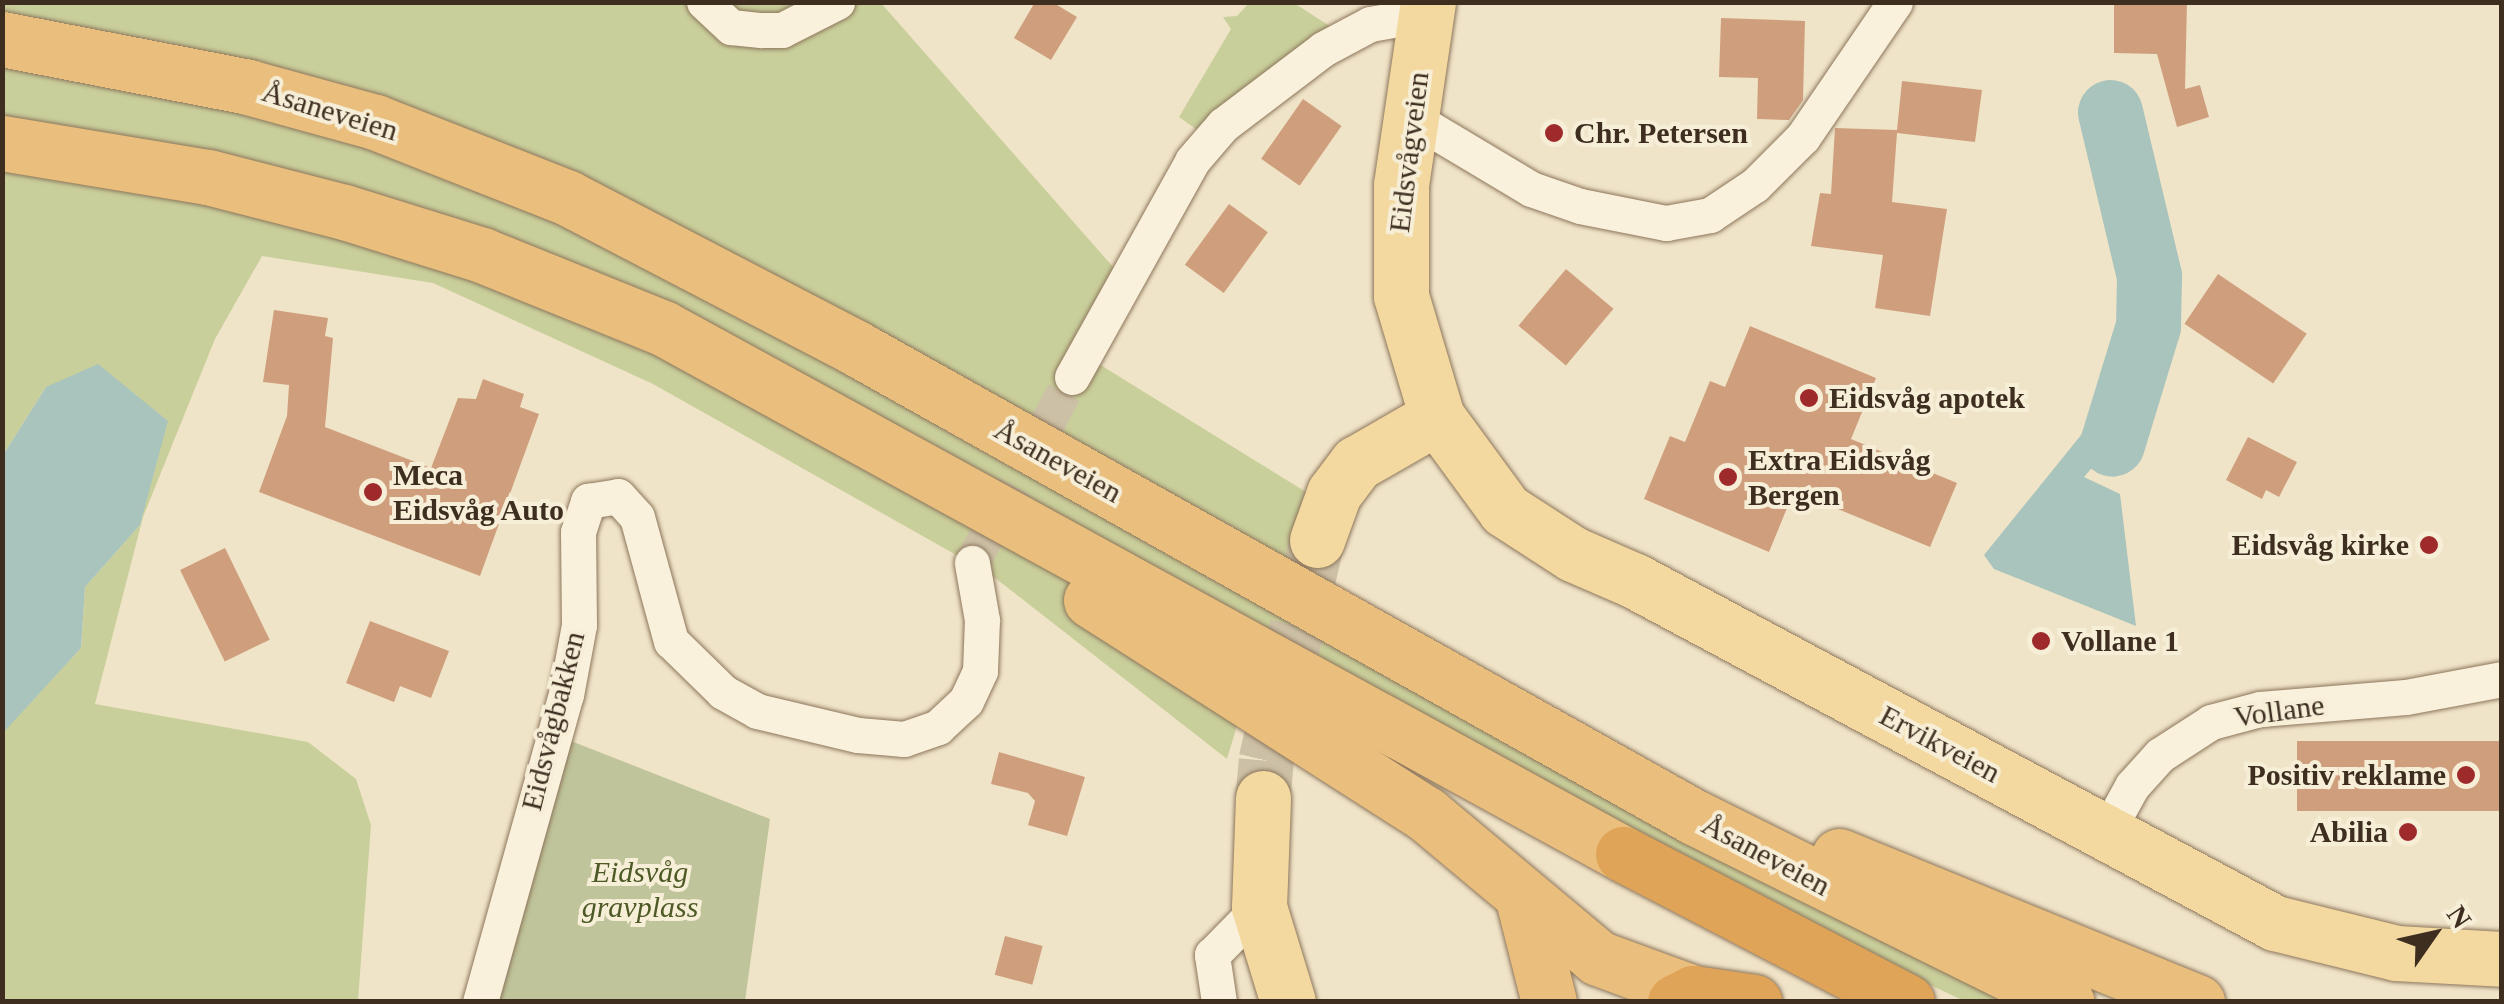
<!DOCTYPE html>
<html>
<head>
<meta charset="utf-8">
<style>
  body { margin:0 }
  #map { position:relative; width:2504px; height:1004px; overflow:hidden; background:#f0e4c8; font-family:Georgia,serif }
  div>[style] { position:absolute }
  [style*='--x'] { left:calc(var(--x)*1px); top:calc(var(--y)*1px); width:calc(var(--w)*1px); rotate:calc(var(--a)*1deg) }
  .green>* { inset:0; background:#c9cf9b }
  .cemetery>* { inset:0; background:#bfc49a }
  .water>* { inset:0; background:#a9c4bc }
  .river>* { height:65px; margin:-32.5px; padding:0 32.5px; transform-origin:32.5px; border-radius:32.5px; background:#a9c4bc }
  .building>* { inset:0; background:#cf9f7d; transform-origin:0 0 }
  .minor-tunnel>* { height:35px; margin-top:-17.5px; transform-origin:0; background:repeating-linear-gradient(90deg,#ccc0a6 0 35px,transparent 0 53px) }
  .primary-tunnel>* { height:55px; margin-top:-27.5px; transform-origin:0; background:repeating-linear-gradient(90deg,#ccc0a6 0 55px,transparent 0 83px) }
  .roads { filter:drop-shadow(0 0 2px #8d765c) drop-shadow(0 0 2px #8d765c) }
  .minor>* { height:35px; margin:-17.5px; padding:0 17.5px; transform-origin:17.5px; border-radius:17.5px; background:#faf1dc }
  .primary>* { height:55px; margin:-27.5px; padding:0 27.5px; transform-origin:27.5px; border-radius:27.5px; background:#f3d9a0 }
  .trunk>* { height:55px; margin:-27.5px; padding:0 27.5px; transform-origin:27.5px; border-radius:27.5px; background:#eabe7c }
  .motorway>* { height:55px; margin:-27.5px; padding:0 27.5px; transform-origin:27.5px; border-radius:27.5px; background:#e0a458 }
  .dots>* { width:28px; height:28px; translate:-50% -50%; box-sizing:border-box; border:5px solid #f7eed8; border-radius:50% }
  span { translate:-50% -50%; white-space:nowrap; text-align:center; line-height:1.15; -webkit-text-stroke:8px #f7eed8; paint-order:stroke }
  .street-label { font-size:30px; color:#3d2e20 }
  .poi-label { font-size:30px; color:#3d2e20; font-weight:700 }
  .left { translate:0 -50%; text-align:left }
  .right { translate:-100% -50%; text-align:right }
  .park-label { font-size:30px; color:#4d5a26; font-style:italic }
  .frame { position:absolute; inset:0; border:5px solid #3d2e20; pointer-events:none }
  .north { position:absolute; left:2384px; top:884px; width:100px; height:100px; -webkit-text-stroke:8px #f7eed8; paint-order:stroke; rotate:56deg; font-size:28px; font-weight:700; line-height:40px; text-align:center; color:#3d2e20 }
  .north::after { content:''; display:block; margin:auto; width:35px; height:45px; background:#3d2e20; clip-path:polygon(50% 0,100% 100%,50% 72%,0 100%) }
</style>
</head>
<body>
<div id="map">
  <div class="green">
    <i style="clip-path:polygon(3px 3px,881px 3px,1121px 276px,1073px 348px,1306px 492px,1272px 607px,2013px 1001px,1964px 1001px,1786px 916px,1266px 628px,1227px 759px,990px 574px,653px 384px,433px 283px,262px 256px,215px 339px,143px 517px,95px 704px,308px 742px,356px 779px,371px 825px,358px 1001px,3px 1001px,2px 733px,81px 648px,85px 587px,140px 525px,46px 387px,3px 455px)"></i>
    <i style="clip-path:polygon(1249px 3px,1294px 3px,1331px 27px,1203px 134px,1179px 117px,1231px 29px,1223px 17px,1237px 16px)"></i>
  </div>
  <div class="cemetery">
    <i style="clip-path:polygon(548px 732px,770px 819px,745px 1001px,499px 1002px)"></i>
  </div>
  <div class="water">
    <i style="clip-path:polygon(98px 364px,168px 421px,140px 525px,85px 587px,81px 648px,3px 733px,3px 455px,46px 387px)"></i>
    <i style="clip-path:polygon(2136px 367px,2112px 444px,2084px 477px,2120px 494px,2136px 626px,1994px 569px,1984px 555px)"></i>
  </div>
  <div class="river">
    <i style="--x:2110;--y:112;--w:169;--a:76.6"></i>
    <i style="--x:2149;--y:276;--w:50;--a:91.1"></i>
    <i style="--x:2148;--y:326;--w:123;--a:107"></i>
  </div>
  <div class="building">
    <i style="clip-path:polygon(1035px 2px,1052px 2px,1077px 17px,1051px 60px,1014px 38px)"></i>
    <i style="clip-path:polygon(2114px 2px,2187px 2px,2185px 89px,2200px 85px,2209px 117px,2177px 127px,2157px 54px,2114px 53px)"></i>
    <i style="clip-path:polygon(1721px 18px,1805px 21px,1803px 100px,1789px 120px,1757px 119px,1758px 78px,1719px 77px)"></i>
    <i style="clip-path:polygon(1902px 81px,1982px 90px,1975px 142px,1897px 133px,1892px 202px,1947px 209px,1930px 316px,1875px 308px,1883px 255px,1811px 246px,1820px 193px,1831px 194px,1835px 128px,1897px 130px)"></i>
    <i style="left:1303px;top:99px;width:47px;height:73px;rotate:35deg"></i>
    <i style="left:1229px;top:204px;width:48px;height:75px;rotate:36deg"></i>
    <i style="left:1566px;top:269px;width:62px;height:74px;rotate:40deg"></i>
    <i style="left:2218px;top:274px;width:107px;height:60px;rotate:34deg"></i>
    <i style="clip-path:polygon(274px 310px,328px 318px,325px 336px,333px 338px,325px 427px,431px 468px,458px 398px,476px 399px,483px 379px,524px 394px,520px 407px,539px 414px,480px 576px,259px 492px,287px 416px,289px 385px,263px 382px)"></i>
    <i style="clip-path:polygon(1750px 326px,1876px 378px,1851px 439px,1957px 483px,1930px 547px,1794px 491px,1769px 552px,1644px 499px,1670px 436px,1685px 442px,1710px 381px,1725px 387px)"></i>
    <i style="clip-path:polygon(2248px 437px,2297px 462px,2279px 497px,2266px 490px,2262px 499px,2226px 480px)"></i>
    <i style="left:225px;top:548px;width:102px;height:50px;rotate:64deg"></i>
    <i style="clip-path:polygon(370px 621px,449px 651px,431px 698px,400px 686px,394px 702px,346px 683px)"></i>
    <i style="left:2502px;top:741px;width:70px;height:205px;rotate:90deg"></i>
    <i style="clip-path:polygon(999px 752px,1085px 777px,1067px 836px,1028px 825px,1035px 801px,1028px 793px,991px 784px)"></i>
    <i style="left:1005px;top:936px;width:39px;height:40px;rotate:15deg"></i>
  </div>
  <div class="minor-tunnel">
    <i style="--x:972;--y:563;--w:211;--a:-61.7"></i>
  </div>
  <div class="primary-tunnel">
    <i style="--x:1263;--y:798;--w:38;--a:-85"></i>
    <i style="--x:1266;--y:760;--w:226;--a:-76.9"></i>
  </div>
  <div class="roads">
    <div class="minor">
      <i style="--x:704;--y:2;--w:37;--a:43"></i>
      <i style="--x:731;--y:27;--w:30;--a:6"></i>
      <i style="--x:761;--y:30;--w:21;--a:0"></i>
      <i style="--x:782;--y:30;--w:62;--a:-27"></i>
      <i style="--x:1414;--y:119;--w:136;--a:30.9"></i>
      <i style="--x:1531;--y:189;--w:52;--a:19.1"></i>
      <i style="--x:1580;--y:206;--w:88;--a:11.2"></i>
      <i style="--x:1666;--y:223;--w:45;--a:-10.3"></i>
      <i style="--x:1710;--y:215;--w:54;--a:-33.7"></i>
      <i style="--x:1755;--y:185;--w:68;--a:-45"></i>
      <i style="--x:1803;--y:137;--w:163;--a:-55.7"></i>
      <i style="--x:1072;--y:377;--w:247;--a:-60.9"></i>
      <i style="--x:1192;--y:161;--w:48;--a:-49.3"></i>
      <i style="--x:1223;--y:125;--w:126;--a:-37.2"></i>
      <i style="--x:1323;--y:49;--w:53;--a:-28"></i>
      <i style="--x:1370;--y:24;--w:58;--a:-10"></i>
      <i style="--x:2106;--y:833;--w:54;--a:-61"></i>
      <i style="--x:2132;--y:786;--w:42;--a:-47.9"></i>
      <i style="--x:2160;--y:755;--w:61;--a:-32.9"></i>
      <i style="--x:2211;--y:722;--w:51;--a:-14.9"></i>
      <i style="--x:2260;--y:709;--w:146;--a:-4.7"></i>
      <i style="--x:2406;--y:697;--w:98;--a:-10.6"></i>
      <i style="--x:480;--y:1002;--w:319;--a:-74.4"></i>
      <i style="--x:566;--y:695;--w:71;--a:-79.5"></i>
      <i style="--x:579;--y:625;--w:93;--a:-90.6"></i>
      <i style="--x:578;--y:532;--w:33;--a:-72"></i>
      <i style="--x:588;--y:501;--w:30;--a:-9"></i>
      <i style="--x:618;--y:496;--w:28;--a:48"></i>
      <i style="--x:637;--y:517;--w:129;--a:74.7"></i>
      <i style="--x:671;--y:641;--w:73;--a:44.4"></i>
      <i style="--x:723;--y:692;--w:39;--a:29"></i>
      <i style="--x:757;--y:711;--w:104;--a:13.4"></i>
      <i style="--x:858;--y:735;--w:46;--a:5"></i>
      <i style="--x:904;--y:739;--w:36;--a:-19"></i>
      <i style="--x:938;--y:727;--w:38;--a:-43"></i>
      <i style="--x:966;--y:701;--w:33;--a:-65"></i>
      <i style="--x:980;--y:671;--w:51;--a:-87.8"></i>
      <i style="--x:982;--y:620;--w:58;--a:-100"></i>
      <i style="--x:1219;--y:1002;--w:48;--a:-98.5"></i>
      <i style="--x:1212;--y:955;--w:67;--a:-45.6"></i>
    </div>
    <div class="primary">
      <i style="--x:1428;--y:2;--w:185;--a:98.4"></i>
      <i style="--x:1401;--y:185;--w:111;--a:90"></i>
      <i style="--x:1401;--y:296;--w:126;--a:73.4"></i>
      <i style="--x:1437;--y:417;--w:115;--a:53.8"></i>
      <i style="--x:1505;--y:510;--w:81;--a:32.9"></i>
      <i style="--x:1573;--y:554;--w:68;--a:23.5"></i>
      <i style="--x:1635;--y:581;--w:726;--a:28.12"></i>
      <i style="--x:2275;--y:923;--w:125;--a:13.9"></i>
      <i style="--x:2396;--y:953;--w:106;--a:3.2"></i>
      <i style="--x:1317;--y:540;--w:50;--a:-70.1"></i>
      <i style="--x:1334;--y:493;--w:38;--a:-53"></i>
      <i style="--x:1357;--y:463;--w:92;--a:-29.9"></i>
      <i style="--x:1263;--y:798;--w:109;--a:92.1"></i>
      <i style="--x:1259;--y:907;--w:99;--a:73"></i>
    </div>
    <div class="trunk">
      <i style="--x:2;--y:39;--w:251;--a:11"></i>
      <i style="--x:248;--y:87;--w:132;--a:15.4"></i>
      <i style="--x:375;--y:122;--w:207;--a:21.5"></i>
      <i style="--x:568;--y:198;--w:322;--a:27.5"></i>
      <i style="--x:854;--y:347;--w:963;--a:29.23"></i>
      <i style="--x:1694;--y:817;--w:416;--a:26.4"></i>
      <i style="--x:2;--y:143;--w:209;--a:9.4"></i>
      <i style="--x:208;--y:177;--w:140;--a:14.4"></i>
      <i style="--x:344;--y:212;--w:145;--a:17.3"></i>
      <i style="--x:482;--y:255;--w:195;--a:22"></i>
      <i style="--x:663;--y:328;--w:1095;--a:28.72"></i>
      <i style="--x:1091;--y:600;--w:398;--a:32.6"></i>
      <i style="--x:1426;--y:814;--w:224;--a:39.9"></i>
      <i style="--x:1598;--y:958;--w:101;--a:20.2"></i>
      <i style="--x:1839;--y:856;--w:387;--a:22.2"></i>
      <i style="--x:1523;--y:899;--w:106;--a:75.8"></i>
    </div>
    <div class="motorway">
      <i style="--x:1623;--y:854;--w:320;--a:27.5"></i>
      <i style="--x:1675;--y:1002;--w:20;--a:-27"></i>
      <i style="--x:1693;--y:993;--w:62;--a:8.4"></i>
    </div>
  </div>
  <div class="dots">
    <i style="left:1554px;top:133px;background:#9e2a2b"></i>
    <i style="left:1809px;top:398px;background:#9e2a2b"></i>
    <i style="left:1728px;top:477px;background:#9e2a2b"></i>
    <i style="left:373px;top:492px;background:#9e2a2b"></i>
    <i style="left:2429px;top:545px;background:#9e2a2b"></i>
    <i style="left:2041px;top:641px;background:#9e2a2b"></i>
    <i style="left:2466px;top:775px;background:#9e2a2b"></i>
    <i style="left:2408px;top:832px;background:#9e2a2b"></i>
  </div>
  <div class="street-label">
    <span style="left:330px;top:111px;rotate:17deg">Åsaneveien</span>
    <span style="left:1409px;top:152px;rotate:-83deg">Eidsvågveien</span>
    <span style="left:1058px;top:461px;rotate:29deg">Åsaneveien</span>
    <span style="left:2279px;top:711px;rotate:-8deg">Vollane</span>
    <span style="left:553px;top:721px;rotate:-76deg">Eidsvågbakken</span>
    <span style="left:1940px;top:744px;rotate:28deg">Ervikveien</span>
    <span style="left:1766px;top:855px;rotate:28deg">Åsaneveien</span>
  </div>
  <div class="poi-label">
    <span class="left" style="left:1574px;top:133px">Chr. Petersen</span>
    <span class="left" style="left:1829px;top:398px">Eidsvåg apotek</span>
    <span class="left" style="left:1748px;top:477px">Extra Eidsvåg<br>Bergen</span>
    <span class="left" style="left:393px;top:492px">Meca<br>Eidsvåg Auto</span>
    <span class="right" style="left:2409px;top:545px">Eidsvåg kirke</span>
    <span class="left" style="left:2061px;top:641px">Vollane 1</span>
    <span class="right" style="left:2446px;top:775px">Positiv reklame</span>
    <span class="right" style="left:2388px;top:832px">Abilia</span>
  </div>
  <div class="park-label">
    <span style="left:640px;top:889px">Eidsvåg<br>gravplass</span>
  </div>
  <div class="frame"></div>
  <div class="north">N</div>
</div>
</body>
</html>
